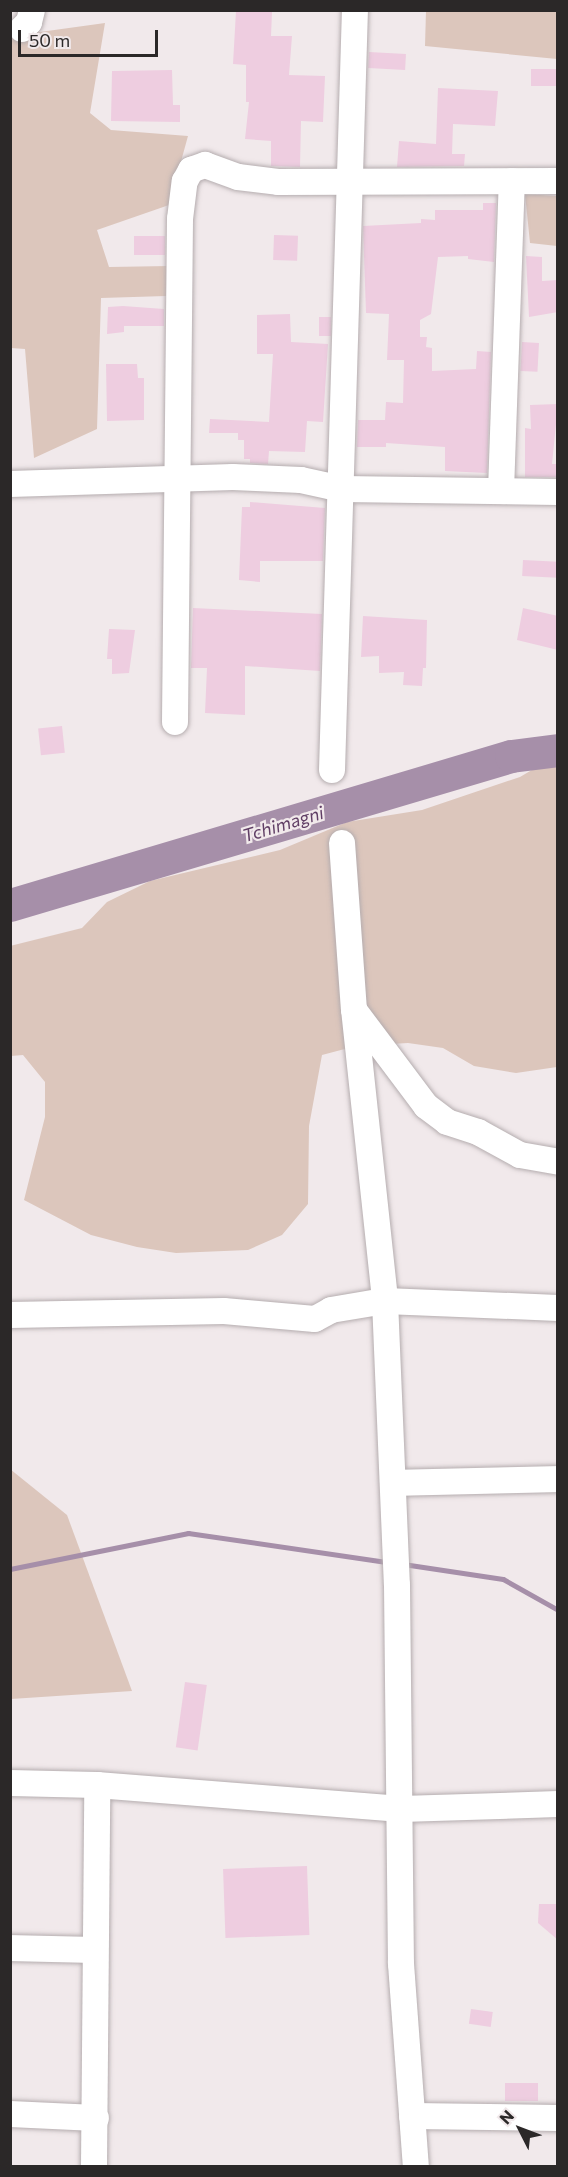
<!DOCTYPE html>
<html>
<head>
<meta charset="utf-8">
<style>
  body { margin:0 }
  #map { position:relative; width:568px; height:2177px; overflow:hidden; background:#f1e9eb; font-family:Commissioner,sans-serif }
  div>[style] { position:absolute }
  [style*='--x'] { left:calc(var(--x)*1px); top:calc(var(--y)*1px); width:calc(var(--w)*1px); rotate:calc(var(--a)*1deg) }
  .green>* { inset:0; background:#dcc6bc }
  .stream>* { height:5px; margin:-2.5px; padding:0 2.5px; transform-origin:2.5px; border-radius:2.5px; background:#a68fa9 }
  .river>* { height:33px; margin:-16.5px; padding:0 16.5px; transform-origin:16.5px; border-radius:16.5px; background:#a68fa9 }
  .building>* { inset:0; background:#eecde0; transform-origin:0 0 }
  .roads { filter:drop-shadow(0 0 2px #b5adaf) drop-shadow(0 0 2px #b5adaf) }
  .minor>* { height:26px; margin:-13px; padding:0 13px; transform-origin:13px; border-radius:13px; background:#fff }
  span { translate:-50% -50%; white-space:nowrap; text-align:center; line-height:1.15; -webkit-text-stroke:4.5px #f1e9eb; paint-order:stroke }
  .water-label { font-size:18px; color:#603e65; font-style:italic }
  .frame { position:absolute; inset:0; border:12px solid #2b2828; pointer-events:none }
  .north { position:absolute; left:490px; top:2099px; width:60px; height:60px; -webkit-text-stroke:4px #f1e9eb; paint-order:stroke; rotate:312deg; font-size:16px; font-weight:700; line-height:24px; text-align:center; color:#2b2828 }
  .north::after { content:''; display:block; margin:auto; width:21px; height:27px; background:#2b2828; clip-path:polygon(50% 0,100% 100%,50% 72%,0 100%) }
  .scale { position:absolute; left:18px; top:30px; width:140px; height:27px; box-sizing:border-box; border:3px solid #2b2828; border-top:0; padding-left:8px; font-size:18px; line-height:21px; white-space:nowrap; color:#2b2828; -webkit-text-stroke:4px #f1e9eb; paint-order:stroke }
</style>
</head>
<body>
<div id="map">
  <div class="green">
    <i style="clip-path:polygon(426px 11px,557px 11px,557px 59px,425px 46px)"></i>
    <i style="clip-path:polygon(105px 23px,90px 113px,111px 130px,188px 136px,169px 205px,97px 230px,109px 267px,169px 266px,166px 296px,101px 298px,97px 429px,34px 458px,25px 349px,11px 348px,11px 36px)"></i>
    <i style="clip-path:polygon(525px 194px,557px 196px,557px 246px,530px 243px)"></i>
    <i style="clip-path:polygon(557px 755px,557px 1067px,516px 1073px,474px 1066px,443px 1048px,408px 1043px,356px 1046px,322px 1055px,309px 1126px,308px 1204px,282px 1235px,248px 1250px,176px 1253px,137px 1247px,91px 1235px,24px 1200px,45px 1117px,45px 1082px,23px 1055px,11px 1056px,10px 946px,82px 928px,107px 902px,150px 881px,280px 850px,347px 822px,422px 810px,520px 777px)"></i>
    <i style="clip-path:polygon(10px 1469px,67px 1515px,132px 1691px,11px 1699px)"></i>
  </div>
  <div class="stream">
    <i style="--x:403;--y:1564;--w:101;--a:8.5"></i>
    <i style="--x:503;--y:1579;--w:63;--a:29.4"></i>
    <i style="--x:10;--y:1569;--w:182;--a:-11.4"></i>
    <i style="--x:188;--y:1533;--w:202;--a:8.3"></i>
  </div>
  <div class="river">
    <i style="--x:10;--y:905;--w:523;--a:-16.56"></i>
    <i style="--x:511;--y:756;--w:47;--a:-7.3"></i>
  </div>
  <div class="building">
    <i style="clip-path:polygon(236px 11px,272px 12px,271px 36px,292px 36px,289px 75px,325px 76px,323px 122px,301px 121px,300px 167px,271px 166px,271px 141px,245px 139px,249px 102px,246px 102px,246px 65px,233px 64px)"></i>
    <i style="left:369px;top:52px;width:37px;height:16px;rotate:3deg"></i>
    <i style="left:531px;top:69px;width:27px;height:17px"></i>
    <i style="clip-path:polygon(172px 70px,173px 105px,180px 105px,180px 122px,111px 121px,112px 71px)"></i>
    <i style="clip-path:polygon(438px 88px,498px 91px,495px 126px,453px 124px,452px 154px,465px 154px,464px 166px,397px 167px,399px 141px,436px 144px)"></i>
    <i style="clip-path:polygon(483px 203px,496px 203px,494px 262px,468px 259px,468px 256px,438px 257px,431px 314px,420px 320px,420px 337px,427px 337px,426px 347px,432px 348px,432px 371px,476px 369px,477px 351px,491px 352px,487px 473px,445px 471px,445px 447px,386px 443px,386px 447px,357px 447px,358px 420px,385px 420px,386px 402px,403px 403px,404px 360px,387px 360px,389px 314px,366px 313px,363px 226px,421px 223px,421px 219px,435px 220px,435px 210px,483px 210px)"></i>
    <i style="left:274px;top:235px;width:24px;height:25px;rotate:2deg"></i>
    <i style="left:165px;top:236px;width:19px;height:31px;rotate:90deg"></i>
    <i style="clip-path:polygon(526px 256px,542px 257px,542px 281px,558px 280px,558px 312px,529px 317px)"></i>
    <i style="clip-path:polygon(123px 306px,164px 309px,164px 326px,124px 326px,124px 332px,107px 334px,108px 307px)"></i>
    <i style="clip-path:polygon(290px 314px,291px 342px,328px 344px,323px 422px,307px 421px,305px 452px,269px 451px,268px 464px,250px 463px,250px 459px,244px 459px,244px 440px,238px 440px,238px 433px,209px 433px,210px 419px,269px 422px,273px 354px,257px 354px,257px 315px)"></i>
    <i style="left:319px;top:317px;width:12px;height:19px"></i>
    <i style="left:522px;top:342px;width:17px;height:29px;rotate:3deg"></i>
    <i style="clip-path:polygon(106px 364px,137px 364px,138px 378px,144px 378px,144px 420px,107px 421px)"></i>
    <i style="clip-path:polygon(558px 404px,552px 464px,558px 464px,558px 477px,525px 477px,525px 428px,531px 429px,530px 405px)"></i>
    <i style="clip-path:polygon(250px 502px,325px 508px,323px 561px,260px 561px,260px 582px,239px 580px,242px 507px,250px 507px)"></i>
    <i style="left:523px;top:560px;width:35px;height:16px;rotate:3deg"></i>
    <i style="clip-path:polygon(193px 608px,322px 614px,320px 671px,245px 666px,245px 715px,205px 713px,207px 668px,191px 668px)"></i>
    <i style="clip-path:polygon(523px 608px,558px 616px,558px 650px,517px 640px)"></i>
    <i style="clip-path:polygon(363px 616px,427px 620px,426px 668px,423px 668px,422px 686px,403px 685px,404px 672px,379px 673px,379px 656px,361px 657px)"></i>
    <i style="clip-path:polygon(109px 629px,135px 630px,129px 673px,112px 674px,112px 659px,107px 659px)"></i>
    <i style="left:62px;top:726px;width:27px;height:24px;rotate:84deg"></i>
    <i style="left:185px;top:1682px;width:22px;height:66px;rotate:8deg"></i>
    <i style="left:307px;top:1866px;width:69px;height:84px;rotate:88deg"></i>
    <i style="clip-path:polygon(539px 1904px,558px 1904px,558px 1940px,538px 1923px)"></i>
    <i style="left:471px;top:2009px;width:22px;height:15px;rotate:8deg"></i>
    <i style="left:505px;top:2083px;width:33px;height:18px"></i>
  </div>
  <div class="roads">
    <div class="minor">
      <i style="--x:22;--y:29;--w:10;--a:-45"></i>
      <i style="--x:29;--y:22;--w:12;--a:-76"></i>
      <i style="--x:10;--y:484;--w:223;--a:-1.8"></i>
      <i style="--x:233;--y:477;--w:68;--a:2.5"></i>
      <i style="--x:301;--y:480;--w:42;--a:12.4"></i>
      <i style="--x:342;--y:489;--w:216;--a:0.8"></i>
      <i style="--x:501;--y:491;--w:310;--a:-88"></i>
      <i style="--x:175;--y:722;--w:503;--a:-89.43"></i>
      <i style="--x:180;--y:219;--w:38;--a:-83"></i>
      <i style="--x:185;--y:181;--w:13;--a:-61"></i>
      <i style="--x:191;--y:170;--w:15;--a:-20"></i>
      <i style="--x:205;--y:165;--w:35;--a:20"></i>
      <i style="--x:238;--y:177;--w:40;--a:7.1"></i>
      <i style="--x:278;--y:182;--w:280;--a:-0.2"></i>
      <i style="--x:332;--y:770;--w:760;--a:-88.27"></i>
      <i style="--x:342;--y:843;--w:166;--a:85.9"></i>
      <i style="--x:354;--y:1009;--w:294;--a:83.9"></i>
      <i style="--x:385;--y:1301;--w:284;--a:87.6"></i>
      <i style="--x:397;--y:1585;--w:379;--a:89.4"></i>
      <i style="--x:401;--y:1964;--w:203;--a:85.8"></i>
      <i style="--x:354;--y:1010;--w:120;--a:53.1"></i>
      <i style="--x:426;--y:1106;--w:26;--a:37"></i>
      <i style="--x:447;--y:1122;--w:33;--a:18"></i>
      <i style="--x:478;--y:1132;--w:48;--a:28.7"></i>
      <i style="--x:520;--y:1155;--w:39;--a:10"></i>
      <i style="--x:10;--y:1315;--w:214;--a:-1.1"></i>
      <i style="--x:224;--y:1311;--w:91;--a:5"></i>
      <i style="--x:315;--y:1319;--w:18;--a:-29"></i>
      <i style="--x:331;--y:1310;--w:55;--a:-9.5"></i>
      <i style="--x:385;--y:1301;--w:173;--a:2.3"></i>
      <i style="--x:393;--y:1483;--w:165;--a:-1.4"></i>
      <i style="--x:10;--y:1783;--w:87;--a:1.3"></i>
      <i style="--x:97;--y:1785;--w:305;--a:4.5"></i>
      <i style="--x:401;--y:1809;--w:157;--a:-1.8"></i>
      <i style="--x:10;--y:1948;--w:83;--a:1.4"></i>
      <i style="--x:10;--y:2114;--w:86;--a:2.7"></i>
      <i style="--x:412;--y:2116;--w:146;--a:0.8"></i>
      <i style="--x:94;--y:2166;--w:381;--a:-89.5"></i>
    </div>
  </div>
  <div class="water-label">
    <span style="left:283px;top:824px;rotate:-17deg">Tchimagni</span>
  </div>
  <div class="frame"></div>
  <div class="north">N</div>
  <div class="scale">50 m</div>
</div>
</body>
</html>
